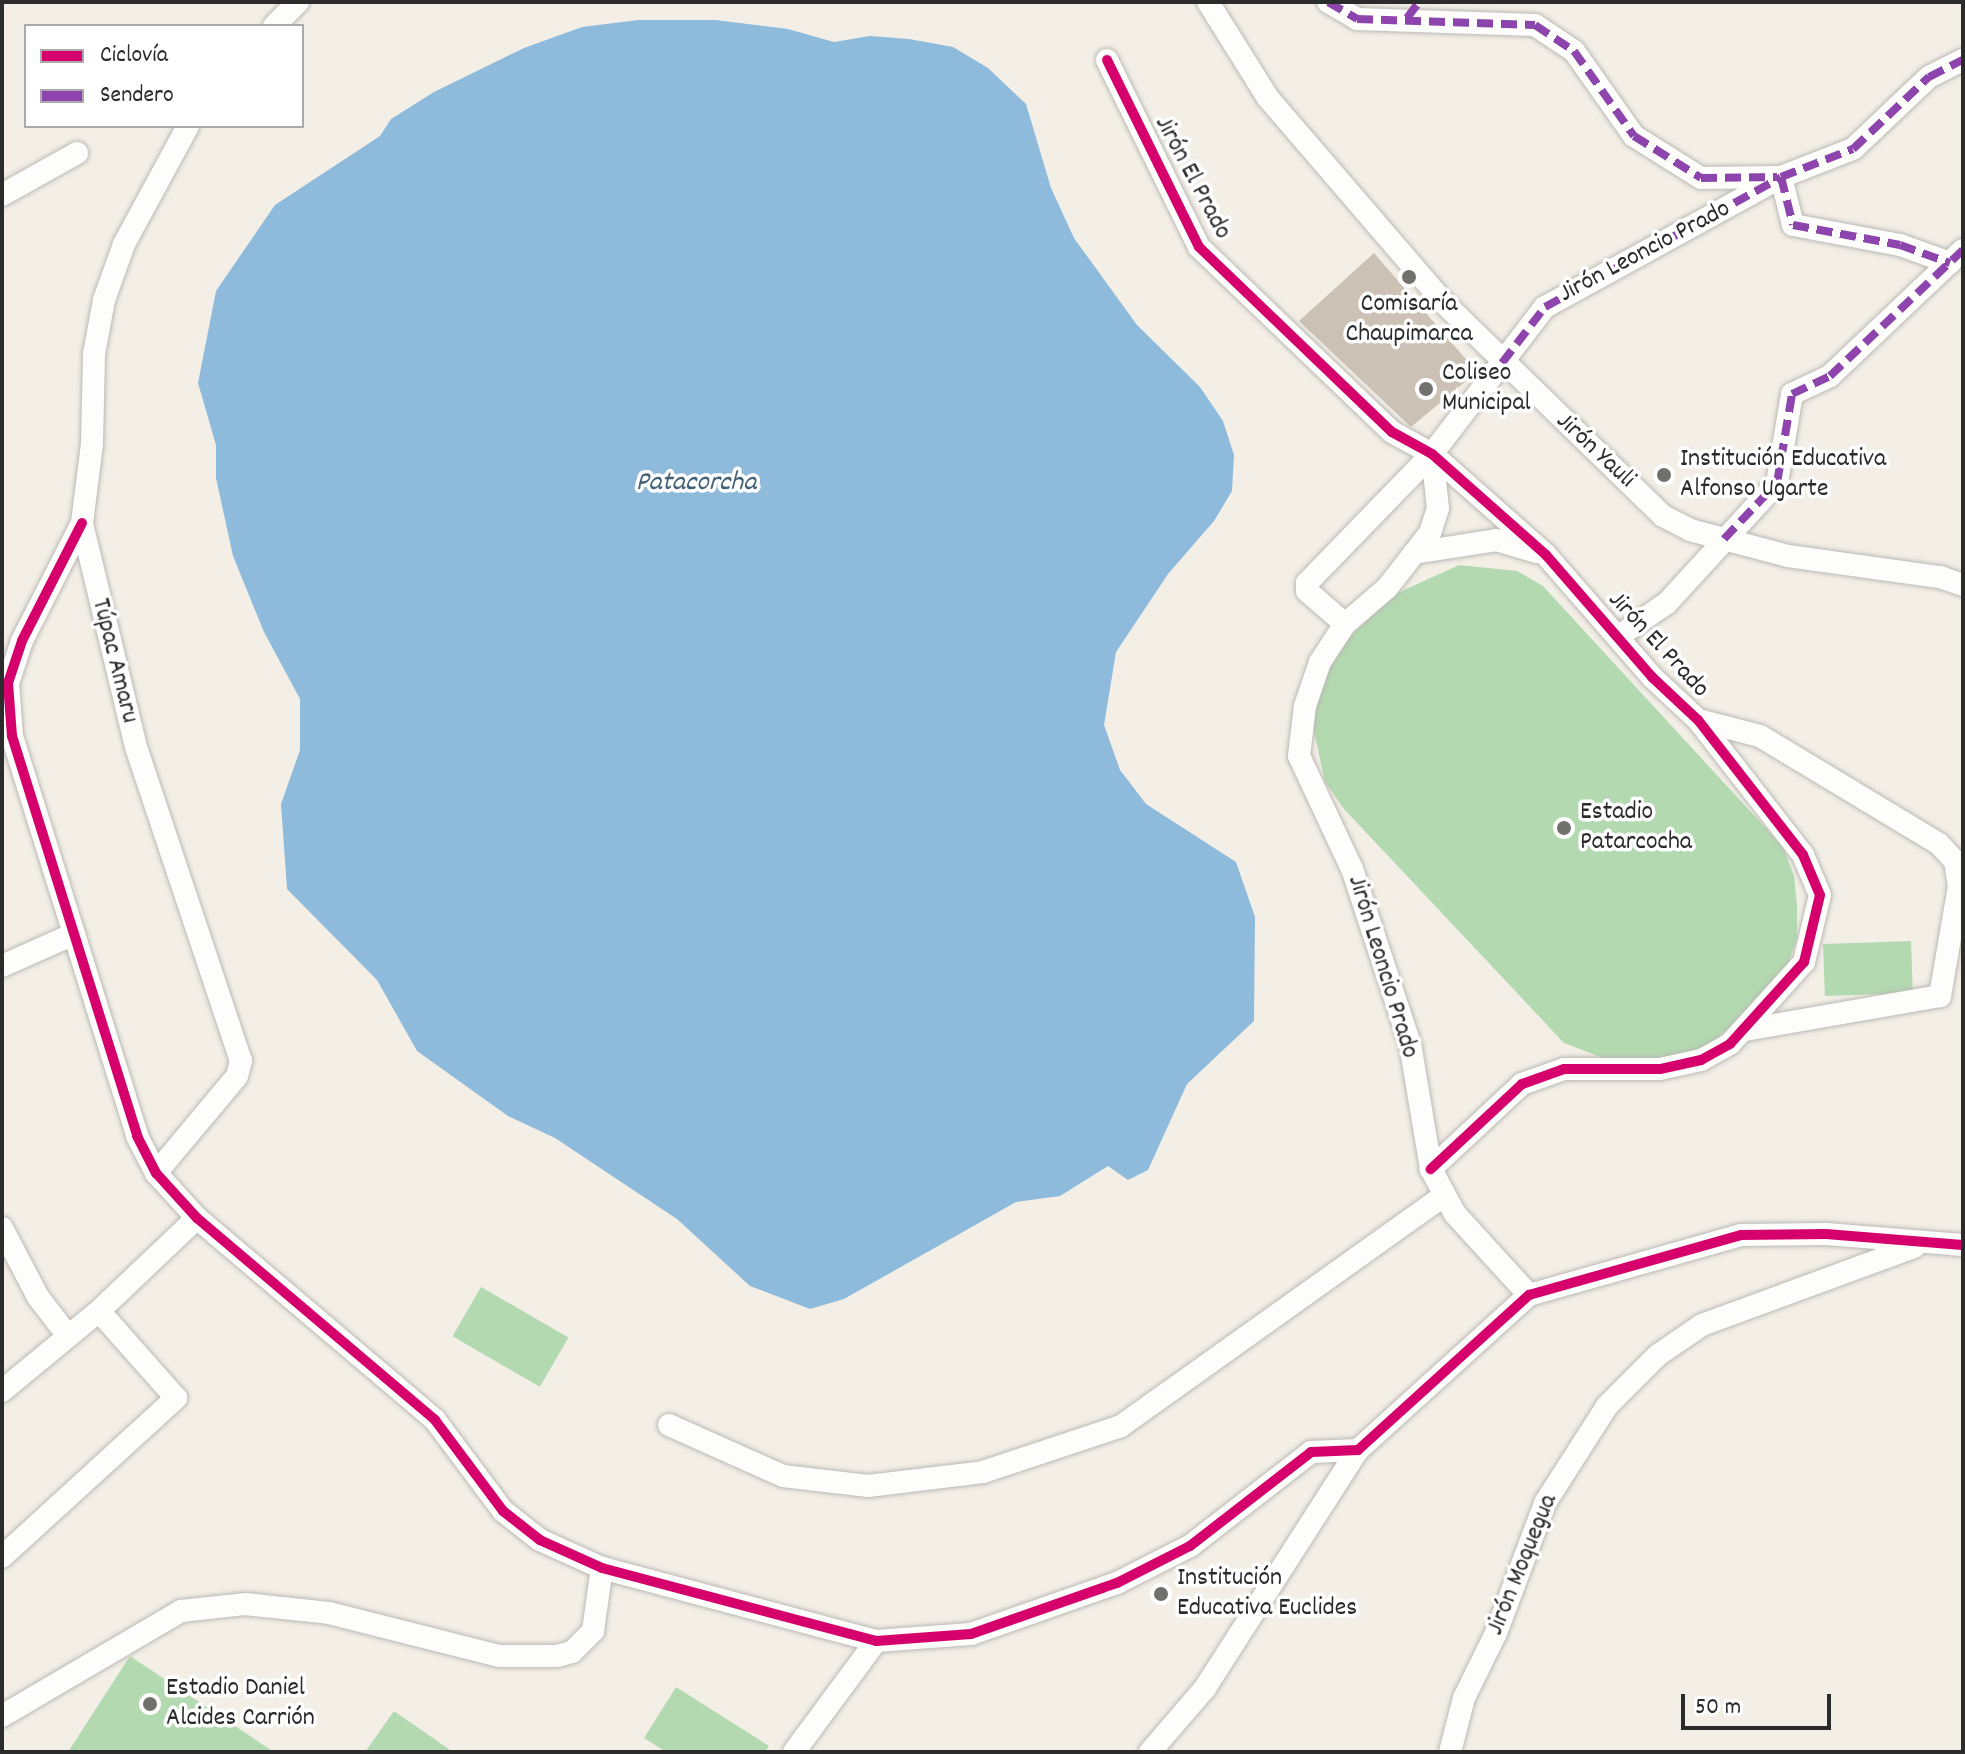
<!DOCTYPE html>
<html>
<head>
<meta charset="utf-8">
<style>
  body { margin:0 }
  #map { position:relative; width:1965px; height:1754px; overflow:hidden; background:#f3efe7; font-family:Dekko,sans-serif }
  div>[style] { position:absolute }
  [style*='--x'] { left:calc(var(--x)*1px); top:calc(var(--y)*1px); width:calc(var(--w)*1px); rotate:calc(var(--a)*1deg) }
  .green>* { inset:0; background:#b3d9b0; transform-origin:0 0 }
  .water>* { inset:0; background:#8ebadb }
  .building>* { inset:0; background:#cbc1b4 }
  .roads { filter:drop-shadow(0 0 2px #bbb9b4) drop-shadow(0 0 2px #bbb9b4) }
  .minor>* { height:22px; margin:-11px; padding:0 11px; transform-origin:11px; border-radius:11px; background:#fdfdfb }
  .quiet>* { height:8px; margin-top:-4px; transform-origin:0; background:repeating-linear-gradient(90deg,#8e44ad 0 16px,transparent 0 24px) }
  .cycleway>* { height:10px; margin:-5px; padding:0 5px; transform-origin:5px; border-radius:5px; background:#d6006c }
  .dots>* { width:22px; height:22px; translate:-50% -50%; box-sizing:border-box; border:4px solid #fff; border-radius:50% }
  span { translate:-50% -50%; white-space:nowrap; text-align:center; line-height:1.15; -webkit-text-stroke:7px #fff; paint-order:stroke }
  .street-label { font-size:26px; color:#2b2b2b }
  .poi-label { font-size:26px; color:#2b2b2b }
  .left { translate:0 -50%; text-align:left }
  .water-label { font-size:28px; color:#446178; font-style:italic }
  .frame { position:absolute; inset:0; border:4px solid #2b2b2b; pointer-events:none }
  .legend { position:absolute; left:24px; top:24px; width:280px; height:104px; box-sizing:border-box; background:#fff; border:2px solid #aaa; margin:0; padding:10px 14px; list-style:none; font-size:24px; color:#2b2b2b }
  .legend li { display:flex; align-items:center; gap:16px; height:40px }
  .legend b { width:40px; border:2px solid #aaa }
  .scale { position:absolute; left:1681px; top:1694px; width:150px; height:36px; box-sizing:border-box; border:4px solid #2b2b2b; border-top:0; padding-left:10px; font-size:24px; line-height:28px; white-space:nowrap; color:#2b2b2b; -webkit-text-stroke:6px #fff; paint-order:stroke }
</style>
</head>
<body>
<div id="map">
  <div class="green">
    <i style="clip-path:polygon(1459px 565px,1517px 571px,1543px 586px,1783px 847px,1794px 876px,1797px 906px,1797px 938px,1787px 967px,1769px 993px,1701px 1052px,1674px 1062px,1616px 1063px,1564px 1043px,1344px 809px,1325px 782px,1311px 718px,1318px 682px,1338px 648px,1393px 595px)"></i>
    <i style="left:1911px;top:941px;width:52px;height:88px;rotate:88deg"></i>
    <i style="left:481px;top:1287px;width:101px;height:57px;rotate:30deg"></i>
    <i style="clip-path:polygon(130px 1656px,274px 1752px,68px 1752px)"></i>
    <i style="clip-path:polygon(676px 1687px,769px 1746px,765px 1752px,666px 1752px,644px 1738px)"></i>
    <i style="clip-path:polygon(394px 1711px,453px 1752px,365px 1752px)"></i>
  </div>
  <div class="water">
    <i style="clip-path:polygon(638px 20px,715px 20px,788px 29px,834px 42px,870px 36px,909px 39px,953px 47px,988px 68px,1026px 104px,1051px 188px,1074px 238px,1137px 325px,1200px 387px,1223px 421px,1234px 455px,1232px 491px,1214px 521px,1168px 574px,1116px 652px,1104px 725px,1120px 770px,1146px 804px,1236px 862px,1255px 917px,1254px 1021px,1187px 1084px,1148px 1170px,1128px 1180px,1108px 1166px,1060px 1196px,1016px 1202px,844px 1299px,810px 1309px,750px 1286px,677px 1219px,555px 1138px,508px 1116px,417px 1051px,377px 980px,287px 889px,281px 804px,300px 750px,300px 699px,264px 632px,233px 556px,216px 478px,216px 445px,198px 383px,216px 291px,275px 205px,380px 136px,391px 119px,434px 92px,524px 48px,582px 27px)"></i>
  </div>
  <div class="building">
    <i style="clip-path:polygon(1374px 253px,1477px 372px,1411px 427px,1299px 321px)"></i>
  </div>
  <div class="roads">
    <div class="minor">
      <i style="--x:1208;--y:2;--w:113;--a:58"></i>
      <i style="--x:1268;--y:98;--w:272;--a:49.3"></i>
      <i style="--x:1445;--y:304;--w:304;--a:44.2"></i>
      <i style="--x:1663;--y:516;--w:30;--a:27"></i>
      <i style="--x:1690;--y:530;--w:101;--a:14.9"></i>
      <i style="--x:1788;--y:556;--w:153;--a:7.9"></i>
      <i style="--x:1940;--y:577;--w:24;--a:19"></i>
      <i style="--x:1328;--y:2;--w:34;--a:30"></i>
      <i style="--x:1357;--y:19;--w:178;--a:1.9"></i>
      <i style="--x:1535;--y:25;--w:47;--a:33.7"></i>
      <i style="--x:1574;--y:51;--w:104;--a:54.8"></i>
      <i style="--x:1634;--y:136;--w:79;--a:32.1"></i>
      <i style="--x:1701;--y:178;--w:78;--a:-0.7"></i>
      <i style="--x:274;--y:26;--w:34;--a:-45"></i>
      <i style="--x:1107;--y:60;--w:208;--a:63.8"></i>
      <i style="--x:1199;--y:247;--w:267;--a:43.8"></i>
      <i style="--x:1392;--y:432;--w:46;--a:28.8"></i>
      <i style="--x:1432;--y:454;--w:152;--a:41.5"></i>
      <i style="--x:1546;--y:555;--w:162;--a:49"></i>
      <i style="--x:1652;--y:677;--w:63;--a:43.1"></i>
      <i style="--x:1698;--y:720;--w:171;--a:52.1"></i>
      <i style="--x:1803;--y:855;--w:43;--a:67"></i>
      <i style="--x:1820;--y:895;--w:69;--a:103.4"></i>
      <i style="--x:1804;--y:962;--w:110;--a:132.1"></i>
      <i style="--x:1730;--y:1044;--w:33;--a:151"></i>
      <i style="--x:1701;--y:1060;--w:42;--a:167.6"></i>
      <i style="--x:1660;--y:1069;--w:96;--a:180"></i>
      <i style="--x:1564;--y:1069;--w:45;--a:160.3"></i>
      <i style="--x:1522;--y:1084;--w:125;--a:137"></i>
      <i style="--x:1781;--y:177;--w:49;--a:76"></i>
      <i style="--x:1793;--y:225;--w:109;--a:10.6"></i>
      <i style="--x:1900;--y:245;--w:53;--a:19.8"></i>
      <i style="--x:2;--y:195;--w:86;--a:-29.2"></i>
      <i style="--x:82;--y:523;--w:132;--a:117"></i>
      <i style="--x:22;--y:641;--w:44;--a:108.4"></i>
      <i style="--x:8;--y:683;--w:53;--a:85.7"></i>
      <i style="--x:12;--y:736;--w:419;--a:72.6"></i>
      <i style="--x:137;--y:1136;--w:42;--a:62.8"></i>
      <i style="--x:156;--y:1173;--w:61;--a:47.7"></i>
      <i style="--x:197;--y:1218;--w:312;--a:40.3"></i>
      <i style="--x:435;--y:1420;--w:114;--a:53.2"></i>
      <i style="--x:503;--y:1511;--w:47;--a:38.1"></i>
      <i style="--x:540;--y:1540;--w:68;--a:24.3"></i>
      <i style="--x:602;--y:1568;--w:284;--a:14.9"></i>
      <i style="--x:876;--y:1641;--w:95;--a:-4.2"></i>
      <i style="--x:971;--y:1634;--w:155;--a:-19.3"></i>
      <i style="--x:1117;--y:1583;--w:82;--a:-26.9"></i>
      <i style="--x:1190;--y:1546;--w:153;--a:-37.8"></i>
      <i style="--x:1311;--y:1452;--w:47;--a:-2.4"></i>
      <i style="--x:1358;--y:1450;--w:231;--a:-42.2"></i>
      <i style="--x:1529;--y:1295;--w:220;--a:-15.8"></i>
      <i style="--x:1741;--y:1235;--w:85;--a:-0.7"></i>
      <i style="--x:1826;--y:1234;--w:137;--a:4.6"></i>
      <i style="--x:1414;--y:553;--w:83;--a:-9"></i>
      <i style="--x:1496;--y:540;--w:43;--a:16.3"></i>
      <i style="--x:1345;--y:624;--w:50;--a:-139"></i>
      <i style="--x:1307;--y:591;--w:8;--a:-90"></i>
      <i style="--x:1307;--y:583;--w:180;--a:-45.9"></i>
      <i style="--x:1619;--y:636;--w:58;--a:-34.5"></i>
      <i style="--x:1667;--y:603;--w:163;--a:-47.5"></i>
      <i style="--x:1777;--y:483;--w:90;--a:-80.4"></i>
      <i style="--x:1792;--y:394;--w:42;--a:-25.3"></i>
      <i style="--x:1830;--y:376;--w:183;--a:-43.5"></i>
      <i style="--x:1698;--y:720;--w:64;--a:14.5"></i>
      <i style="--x:1760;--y:736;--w:209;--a:31.1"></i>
      <i style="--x:1939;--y:844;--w:23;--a:47"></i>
      <i style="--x:1955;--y:861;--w:25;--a:81"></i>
      <i style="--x:1959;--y:886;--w:112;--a:99.8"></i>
      <i style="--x:1940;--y:996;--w:197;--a:170.1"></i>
      <i style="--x:2;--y:966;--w:79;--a:-24"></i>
      <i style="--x:156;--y:1173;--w:126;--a:-50.1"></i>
      <i style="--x:237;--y:1076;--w:16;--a:-75"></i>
      <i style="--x:241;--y:1061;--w:331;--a:-108.5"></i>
      <i style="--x:136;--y:747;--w:230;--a:-103.6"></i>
      <i style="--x:82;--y:523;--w:80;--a:-82.8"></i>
      <i style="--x:92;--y:444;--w:90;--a:-88.7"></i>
      <i style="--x:94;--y:354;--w:55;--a:-79.5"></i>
      <i style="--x:104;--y:300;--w:59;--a:-70.3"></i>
      <i style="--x:124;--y:244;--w:134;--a:-61.5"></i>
      <i style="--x:2;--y:1228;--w:78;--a:62.4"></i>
      <i style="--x:38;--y:1297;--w:49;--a:52.4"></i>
      <i style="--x:1529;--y:1295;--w:110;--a:-132.4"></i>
      <i style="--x:1455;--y:1214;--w:51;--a:-118.1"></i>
      <i style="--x:1431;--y:1169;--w:127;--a:-99.5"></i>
      <i style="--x:1410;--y:1044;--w:184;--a:-108.3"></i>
      <i style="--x:1352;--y:869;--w:125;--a:-115.1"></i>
      <i style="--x:1299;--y:756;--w:50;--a:-83.2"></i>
      <i style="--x:1305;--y:706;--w:46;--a:-71.2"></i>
      <i style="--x:1320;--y:662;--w:45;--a:-56.7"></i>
      <i style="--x:1345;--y:624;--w:55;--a:-40.6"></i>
      <i style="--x:1387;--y:588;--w:70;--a:-52"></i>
      <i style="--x:1430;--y:533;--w:26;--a:-72"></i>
      <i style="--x:1438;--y:508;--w:54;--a:-96.3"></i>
      <i style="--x:1432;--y:454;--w:185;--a:-52.5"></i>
      <i style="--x:1545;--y:307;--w:269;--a:-28.8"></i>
      <i style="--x:1781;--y:177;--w:77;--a:-21.3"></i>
      <i style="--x:1853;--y:149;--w:105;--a:-43.5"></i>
      <i style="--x:1929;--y:77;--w:38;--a:-27"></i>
      <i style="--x:2;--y:1391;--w:126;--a:-39.5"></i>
      <i style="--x:99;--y:1311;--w:135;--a:-43.5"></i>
      <i style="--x:669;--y:1425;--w:125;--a:24.1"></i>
      <i style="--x:783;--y:1476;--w:86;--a:6.7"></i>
      <i style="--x:868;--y:1486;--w:116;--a:-6.9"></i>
      <i style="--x:983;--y:1472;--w:145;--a:-18.4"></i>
      <i style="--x:1121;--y:1426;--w:396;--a:-35.5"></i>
      <i style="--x:2;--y:1557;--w:236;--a:-42.4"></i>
      <i style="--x:176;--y:1398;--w:116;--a:-131.5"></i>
      <i style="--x:2;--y:1716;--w:208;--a:-30.4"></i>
      <i style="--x:181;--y:1611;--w:64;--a:-6.2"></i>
      <i style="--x:245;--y:1604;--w:84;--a:6.1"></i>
      <i style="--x:329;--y:1613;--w:175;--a:14.2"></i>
      <i style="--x:499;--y:1656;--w:58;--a:0"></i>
      <i style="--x:557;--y:1656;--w:16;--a:-15"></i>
      <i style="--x:572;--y:1652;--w:30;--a:-45"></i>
      <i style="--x:593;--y:1631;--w:64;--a:-81.9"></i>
      <i style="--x:794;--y:1752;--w:138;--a:-53.5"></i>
      <i style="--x:1150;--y:1752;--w:84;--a:-49.3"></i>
      <i style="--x:1205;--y:1688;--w:283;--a:-57.3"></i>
      <i style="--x:1450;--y:1752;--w:56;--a:-75.5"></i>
      <i style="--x:1464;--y:1698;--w:72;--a:-63.8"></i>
      <i style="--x:1496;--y:1633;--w:139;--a:-69.3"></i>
      <i style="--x:1545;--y:1503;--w:115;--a:-57.4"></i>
      <i style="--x:1607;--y:1406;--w:72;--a:-45"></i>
      <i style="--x:1658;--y:1355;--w:53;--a:-34.3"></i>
      <i style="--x:1702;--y:1325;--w:226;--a:-20.2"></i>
    </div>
  </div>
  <div class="quiet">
    <i style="--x:1328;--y:2;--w:34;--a:30"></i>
    <i style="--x:1357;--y:19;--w:178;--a:1.9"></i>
    <i style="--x:1535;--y:25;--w:47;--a:33.7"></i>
    <i style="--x:1574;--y:51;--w:104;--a:54.8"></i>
    <i style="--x:1634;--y:136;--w:79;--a:32.1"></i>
    <i style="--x:1701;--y:178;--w:76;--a:-0.8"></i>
    <i style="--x:1407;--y:18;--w:20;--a:-53"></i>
    <i style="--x:1781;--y:177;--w:49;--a:76"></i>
    <i style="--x:1793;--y:225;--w:109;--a:10.6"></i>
    <i style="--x:1900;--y:245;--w:53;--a:19.8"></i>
    <i style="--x:1502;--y:363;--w:71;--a:-52.5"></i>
    <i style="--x:1545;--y:307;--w:269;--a:-28.8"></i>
    <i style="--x:1781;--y:177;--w:77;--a:-21.3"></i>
    <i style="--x:1853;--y:149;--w:105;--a:-43.5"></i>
    <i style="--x:1929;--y:77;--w:38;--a:-27"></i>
    <i style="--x:1724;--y:539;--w:77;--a:-46.6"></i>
    <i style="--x:1777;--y:483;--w:90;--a:-80.4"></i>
    <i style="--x:1792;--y:394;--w:42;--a:-25.3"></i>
    <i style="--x:1830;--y:376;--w:183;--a:-43.5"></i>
  </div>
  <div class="cycleway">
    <i style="--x:1107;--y:60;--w:208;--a:63.8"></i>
    <i style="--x:1199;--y:247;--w:267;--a:43.8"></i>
    <i style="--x:1392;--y:432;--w:46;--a:28.8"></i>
    <i style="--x:1432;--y:454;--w:152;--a:41.5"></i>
    <i style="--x:1546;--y:555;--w:162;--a:49"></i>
    <i style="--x:1652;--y:677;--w:63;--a:43.1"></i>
    <i style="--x:1698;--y:720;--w:171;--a:52.1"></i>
    <i style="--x:1803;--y:855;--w:43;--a:67"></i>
    <i style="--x:1820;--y:895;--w:69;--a:103.4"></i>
    <i style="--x:1804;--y:962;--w:110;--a:132.1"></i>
    <i style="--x:1730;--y:1044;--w:33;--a:151"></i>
    <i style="--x:1701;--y:1060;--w:42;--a:167.6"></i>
    <i style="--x:1660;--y:1069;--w:96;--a:180"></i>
    <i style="--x:1564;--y:1069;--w:45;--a:160.3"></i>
    <i style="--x:1522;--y:1084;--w:125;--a:137"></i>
    <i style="--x:82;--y:523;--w:132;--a:117"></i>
    <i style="--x:22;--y:641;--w:44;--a:108.4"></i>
    <i style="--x:8;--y:683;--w:53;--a:85.7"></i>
    <i style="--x:12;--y:736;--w:419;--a:72.6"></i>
    <i style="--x:137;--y:1136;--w:42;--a:62.8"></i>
    <i style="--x:156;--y:1173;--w:61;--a:47.7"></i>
    <i style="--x:197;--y:1218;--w:312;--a:40.3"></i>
    <i style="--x:435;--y:1420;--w:114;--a:53.2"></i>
    <i style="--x:503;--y:1511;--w:47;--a:38.1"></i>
    <i style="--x:540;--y:1540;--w:68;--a:24.3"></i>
    <i style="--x:602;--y:1568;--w:284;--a:14.9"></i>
    <i style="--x:876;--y:1641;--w:95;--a:-4.2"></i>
    <i style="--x:971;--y:1634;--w:155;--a:-19.3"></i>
    <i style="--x:1117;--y:1583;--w:82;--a:-26.9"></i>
    <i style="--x:1190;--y:1546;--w:153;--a:-37.8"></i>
    <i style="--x:1311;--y:1452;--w:47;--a:-2.4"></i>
    <i style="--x:1358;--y:1450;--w:231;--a:-42.2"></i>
    <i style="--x:1529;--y:1295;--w:220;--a:-15.8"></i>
    <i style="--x:1741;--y:1235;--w:85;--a:-0.7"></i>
    <i style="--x:1826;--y:1234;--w:137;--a:4.6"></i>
  </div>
  <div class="dots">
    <i style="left:1409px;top:277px;background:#71706d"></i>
    <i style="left:1426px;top:389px;background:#71706d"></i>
    <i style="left:1664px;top:475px;background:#71706d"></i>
    <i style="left:1564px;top:828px;background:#71706d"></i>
    <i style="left:1161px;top:1594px;background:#71706d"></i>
    <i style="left:150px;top:1704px;background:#71706d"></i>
  </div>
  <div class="street-label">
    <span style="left:1192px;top:178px;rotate:62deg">Jirón El Prado</span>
    <span style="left:1645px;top:252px;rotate:-28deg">Jirón Leoncio Prado</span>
    <span style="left:1595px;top:451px;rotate:43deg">Jirón Yauli</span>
    <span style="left:1658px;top:645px;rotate:47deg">Jirón El Prado</span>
    <span style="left:114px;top:661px;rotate:76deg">Túpac Amaru</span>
    <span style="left:1382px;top:967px;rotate:73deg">Jirón Leoncio Prado</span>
    <span style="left:1523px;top:1565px;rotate:-68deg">Jirón Moquegua</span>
  </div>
  <div class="poi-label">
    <span style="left:1409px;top:320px">Comisaría<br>Chaupimarca</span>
    <span class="left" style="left:1442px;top:389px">Coliseo<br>Municipal</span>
    <span class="left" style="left:1680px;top:475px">Institución Educativa<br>Alfonso Ugarte</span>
    <span class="left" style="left:1580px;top:828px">Estadio<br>Patarcocha</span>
    <span class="left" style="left:1177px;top:1594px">Institución<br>Educativa Euclides</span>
    <span class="left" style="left:166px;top:1704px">Estadio Daniel<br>Alcides Carrión</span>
  </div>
  <div class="water-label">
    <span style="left:696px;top:484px">Patacorcha</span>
  </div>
  <div class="frame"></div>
  <ul class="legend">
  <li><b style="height:10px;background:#d6006c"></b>Ciclovía</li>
  <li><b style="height:10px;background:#8e44ad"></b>Sendero</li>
  </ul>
  <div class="scale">50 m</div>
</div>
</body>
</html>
